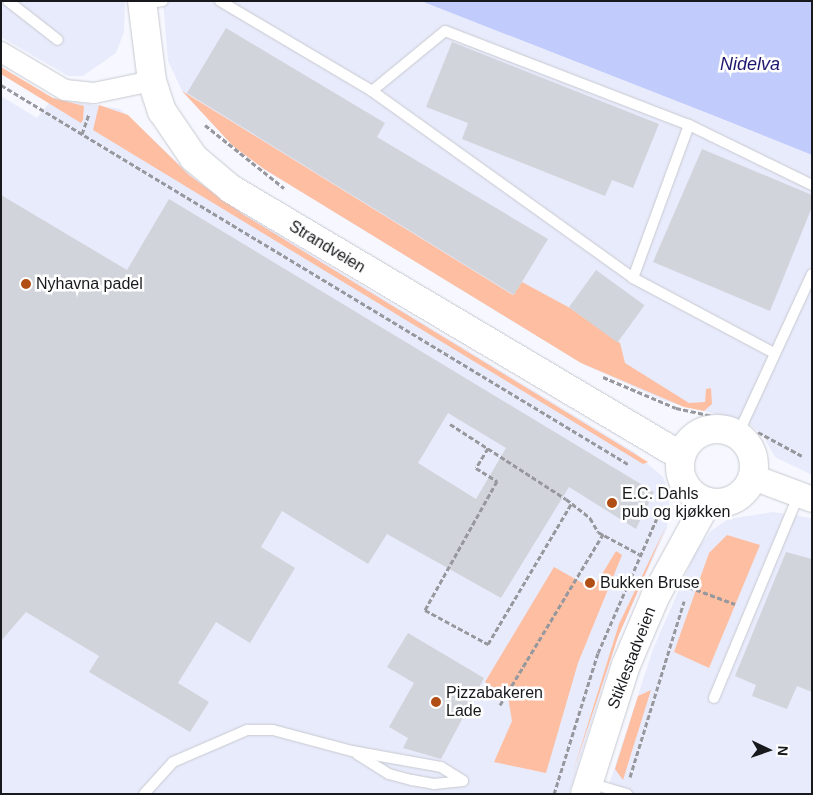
<!DOCTYPE html>
<html>
<head>
<meta charset="utf-8">
<style>
  body { margin:0 }
  #map { position:relative; width:813px; height:795px; overflow:hidden; background:#f7f8ff; font-family:Helvetica,sans-serif }
  div>[style] { position:absolute }
  [style*='--x'] { left:calc(var(--x)*1px); top:calc(var(--y)*1px); width:calc(var(--w)*1px); rotate:calc(var(--a)*1deg) }
  .built>* { inset:0; background:#e8ebfb }
  .green>* { inset:0; background:#fdbea2 }
  .water>* { inset:0; background:#c2ccfc }
  .building>* { inset:0; background:#d2d4dc; transform-origin:0 0 }
  .path>* { height:3px; margin-top:-1.5px; transform-origin:0; background:repeating-linear-gradient(90deg,#97989d 0 5px,transparent 0 7.5px) }
  .roads { filter:drop-shadow(0 0 1px #c7c9d0) drop-shadow(0 0 1px #c7c9d0) }
  .service>* { height:10px; margin:-5px; padding:0 5px; transform-origin:5px; border-radius:5px; background:#fff }
  .minor>* { height:20px; margin:-10px; padding:0 10px; transform-origin:10px; border-radius:10px; background:#fff }
  .tertiary>* { height:25px; margin:-12.5px; padding:0 12.5px; transform-origin:12.5px; border-radius:12.5px; background:#fff }
  .secondary>* { height:28px; margin:-14px; padding:0 14px; transform-origin:14px; border-radius:14px; background:#fff }
  .secondary>.ring { margin:-14px; padding:0; box-sizing:content-box; background:none; border:28px solid #fff; border-radius:50% }
  .dots>* { width:14px; height:14px; translate:-50% -50%; box-sizing:border-box; border:2px solid #fff; border-radius:50% }
  span { translate:-50% -50%; white-space:nowrap; text-align:center; line-height:1.15; -webkit-text-stroke:5px #fff; paint-order:stroke }
  .street-label { font-size:16px; color:#18191c }
  .poi-label { font-size:16px; color:#18191c }
  .left { translate:0 -50%; text-align:left }
  .water-label { font-size:18px; color:#1d166e; font-style:italic }
  .frame { position:absolute; inset:0; border:2px solid #18191c; pointer-events:none }
  .north { position:absolute; left:743px; top:725px; width:50px; height:50px; -webkit-text-stroke:4px #fff; paint-order:stroke; rotate:93deg; font-size:14px; font-weight:700; line-height:20px; text-align:center; color:#18191c }
  .north::after { content:''; display:block; margin:auto; width:18px; height:22px; background:#18191c; clip-path:polygon(50% 0,100% 100%,50% 72%,0 100%) }
</style>
</head>
<body>
<div id="map">
  <div class="built">
    <i style="clip-path:polygon(1px 1px,125px 1px,124px 32px,116px 53px,83px 76px,68px 76px,1px 37px)"></i>
    <i style="clip-path:polygon(163px 1px,421px 1px,812px 155px,812px 475px,775px 457px,763px 436px,747px 422px,665px 401px,581px 363px,264px 169px,233px 146px,182px 91px,168px 61px)"></i>
    <i style="clip-path:polygon(1px 96px,37px 118px,53px 98px,120px 109px,210px 193px,633px 451px,663px 477px,670px 495px,667px 528px,618px 637px,569px 794px,1px 794px)"></i>
    <i style="clip-path:polygon(773px 512px,812px 518px,812px 794px,606px 794px,653px 649px,696px 551px,711px 531px,728px 519px)"></i>
  </div>
  <div class="green">
    <i style="clip-path:polygon(1px 67px,53px 98px,84px 106px,83px 120px,81px 123px,1px 74px)"></i>
    <i style="clip-path:polygon(182px 91px,513px 295px,522px 282px,570px 308px,620px 343px,625px 363px,689px 403px,705px 402px,706px 389px,711px 388px,712px 404px,704px 411px,684px 407px,581px 363px,264px 169px,233px 146px)"></i>
    <i style="clip-path:polygon(99px 105px,128px 115px,189px 175px,244px 215px,648px 462px,643px 464px,93px 130px)"></i>
    <i style="clip-path:polygon(666px 526px,618px 637px,572px 775px,619px 624px)"></i>
    <i style="clip-path:polygon(727px 535px,760px 545px,709px 668px,674px 652px,709px 553px)"></i>
    <i style="clip-path:polygon(616px 551px,622px 555px,578px 663px,546px 773px,494px 762px,512px 721px,508px 697px,485px 682px,554px 567px,593px 589px)"></i>
    <i style="clip-path:polygon(651px 690px,623px 780px,615px 769px,638px 696px)"></i>
  </div>
  <div class="water">
    <i style="clip-path:polygon(421px 1px,812px 1px,812px 155px,717px 117px)"></i>
  </div>
  <div class="building">
    <i style="clip-path:polygon(226px 28px,385px 123px,377px 137px,548px 239px,514px 295px,187px 93px)"></i>
    <i style="clip-path:polygon(452px 42px,659px 124px,633px 188px,612px 180px,605px 196px,462px 139px,468px 123px,426px 107px)"></i>
    <i style="clip-path:polygon(702px 149px,812px 195px,812px 207px,770px 311px,653px 262px)"></i>
    <i style="clip-path:polygon(evenodd,1px 195px,127px 270px,169px 199px,654px 492px,636px 529px,569px 487px,501px 598px,387px 534px,368px 564px,282px 511px,261px 547px,295px 568px,250px 643px,216px 622px,178px 683px,209px 702px,190px 732px,89px 672px,99px 656px,26px 612px,1px 641px,1px 195px,448px 413px,506px 448px,476px 499px,418px 463px,448px 413px)"></i>
    <i style="left:596px;top:270px;width:60px;height:46px;rotate:36deg"></i>
    <i style="clip-path:polygon(786px 552px,812px 559px,812px 692px,797px 686px,787px 709px,752px 696px,756px 685px,735px 676px)"></i>
    <i style="clip-path:polygon(408px 633px,484px 678px,441px 759px,403px 748px,408px 738px,389px 727px,414px 683px,387px 667px)"></i>
  </div>
  <div class="path">
    <i style="--x:1;--y:85;--w:733;--a:31.15"></i>
    <i style="--x:205;--y:125;--w:101;--a:38.6"></i>
    <i style="--x:82;--y:134;--w:21;--a:-71"></i>
    <i style="--x:603;--y:377;--w:79;--a:23"></i>
    <i style="--x:676;--y:408;--w:52;--a:12.2"></i>
    <i style="--x:450;--y:424;--w:138;--a:32.9"></i>
    <i style="--x:566;--y:499;--w:31;--a:38"></i>
    <i style="--x:590;--y:518;--w:16;--a:60"></i>
    <i style="--x:598;--y:532;--w:47;--a:28.2"></i>
    <i style="--x:758;--y:432;--w:50;--a:28.6"></i>
    <i style="--x:488;--y:448;--w:23;--a:121"></i>
    <i style="--x:476;--y:468;--w:25;--a:32"></i>
    <i style="--x:497;--y:481;--w:148;--a:119.2"></i>
    <i style="--x:425;--y:610;--w:72;--a:28.4"></i>
    <i style="--x:488;--y:644;--w:163;--a:-59.3"></i>
    <i style="--x:689;--y:587;--w:49;--a:20.3"></i>
    <i style="--x:500;--y:705;--w:200;--a:-58.9"></i>
    <i style="--x:630;--y:777;--w:184;--a:-72.9"></i>
    <i style="--x:554;--y:794;--w:148;--a:-72.7"></i>
    <i style="--x:598;--y:653;--w:155;--a:-66.4"></i>
  </div>
  <div class="roads">
    <div class="service">
      <i style="--x:8;--y:1;--w:63;--a:38"></i>
      <i style="--x:220;--y:1;--w:177;--a:30.6"></i>
      <i style="--x:372;--y:91;--w:321;--a:35.6"></i>
      <i style="--x:633;--y:278;--w:160;--a:28"></i>
      <i style="--x:144;--y:4;--w:19;--a:-9"></i>
      <i style="--x:372;--y:91;--w:94;--a:-39.4"></i>
      <i style="--x:445;--y:31;--w:261;--a:21.1"></i>
      <i style="--x:689;--y:125;--w:137;--a:26"></i>
      <i style="--x:633;--y:278;--w:163;--a:-69.9"></i>
      <i style="--x:738;--y:434;--w:176;--a:-65.2"></i>
      <i style="--x:714;--y:698;--w:219;--a:-67.4"></i>
      <i style="--x:357;--y:754;--w:38;--a:32"></i>
      <i style="--x:389;--y:774;--w:24;--a:15"></i>
      <i style="--x:412;--y:780;--w:22;--a:10"></i>
      <i style="--x:434;--y:784;--w:29;--a:-6"></i>
      <i style="--x:590;--y:783;--w:39;--a:17"></i>
      <i style="--x:144;--y:794;--w:43;--a:-47.8"></i>
      <i style="--x:173;--y:762;--w:81;--a:-23.4"></i>
      <i style="--x:247;--y:730;--w:26;--a:0"></i>
      <i style="--x:273;--y:730;--w:82;--a:14.9"></i>
      <i style="--x:352;--y:751;--w:90;--a:10.2"></i>
      <i style="--x:441;--y:767;--w:26;--a:32"></i>
    </div>
    <div class="minor">
      <i style="--x:1;--y:52;--w:74;--a:30.7"></i>
      <i style="--x:65;--y:90;--w:29;--a:6"></i>
      <i style="--x:94;--y:93;--w:59;--a:-11.7"></i>
    </div>
    <div class="tertiary">
      <i style="--x:753;--y:477;--w:63;--a:20.4"></i>
    </div>
    <div class="secondary">
      <i style="--x:142;--y:1;--w:81;--a:82.9"></i>
      <i style="--x:152;--y:81;--w:32;--a:72"></i>
      <i style="--x:162;--y:111;--w:57;--a:55.8"></i>
      <i style="--x:194;--y:158;--w:48;--a:40"></i>
      <i style="--x:231;--y:189;--w:523;--a:30.68"></i>
      <i class="ring" style="left:680px;top:429px;width:46px;height:46px"></i>
      <i style="--x:585;--y:794;--w:135;--a:-72.4"></i>
      <i style="--x:626;--y:665;--w:74;--a:-66.9"></i>
      <i style="--x:655;--y:597;--w:108;--a:-61.3"></i>
    </div>
  </div>
  <div class="dots">
    <i style="left:26px;top:284px;background:#b14e15"></i>
    <i style="left:612px;top:503px;background:#b14e15"></i>
    <i style="left:590px;top:583px;background:#b14e15"></i>
    <i style="left:436px;top:702px;background:#b14e15"></i>
  </div>
  <div class="street-label">
    <span style="left:327px;top:247px;rotate:31deg">Strandveien</span>
    <span style="left:632px;top:658px;rotate:-69deg">Stiklestadveien</span>
  </div>
  <div class="poi-label">
    <span class="left" style="left:36px;top:284px">Nyhavna padel</span>
    <span class="left" style="left:622px;top:503px">E.C. Dahls<br>pub og kjøkken</span>
    <span class="left" style="left:600px;top:583px">Bukken Bruse</span>
    <span class="left" style="left:446px;top:702px">Pizzabakeren<br>Lade</span>
  </div>
  <div class="water-label">
    <span style="left:750px;top:64px">Nidelva</span>
  </div>
  <div class="frame"></div>
  <div class="north">N</div>
</div>
</body>
</html>
